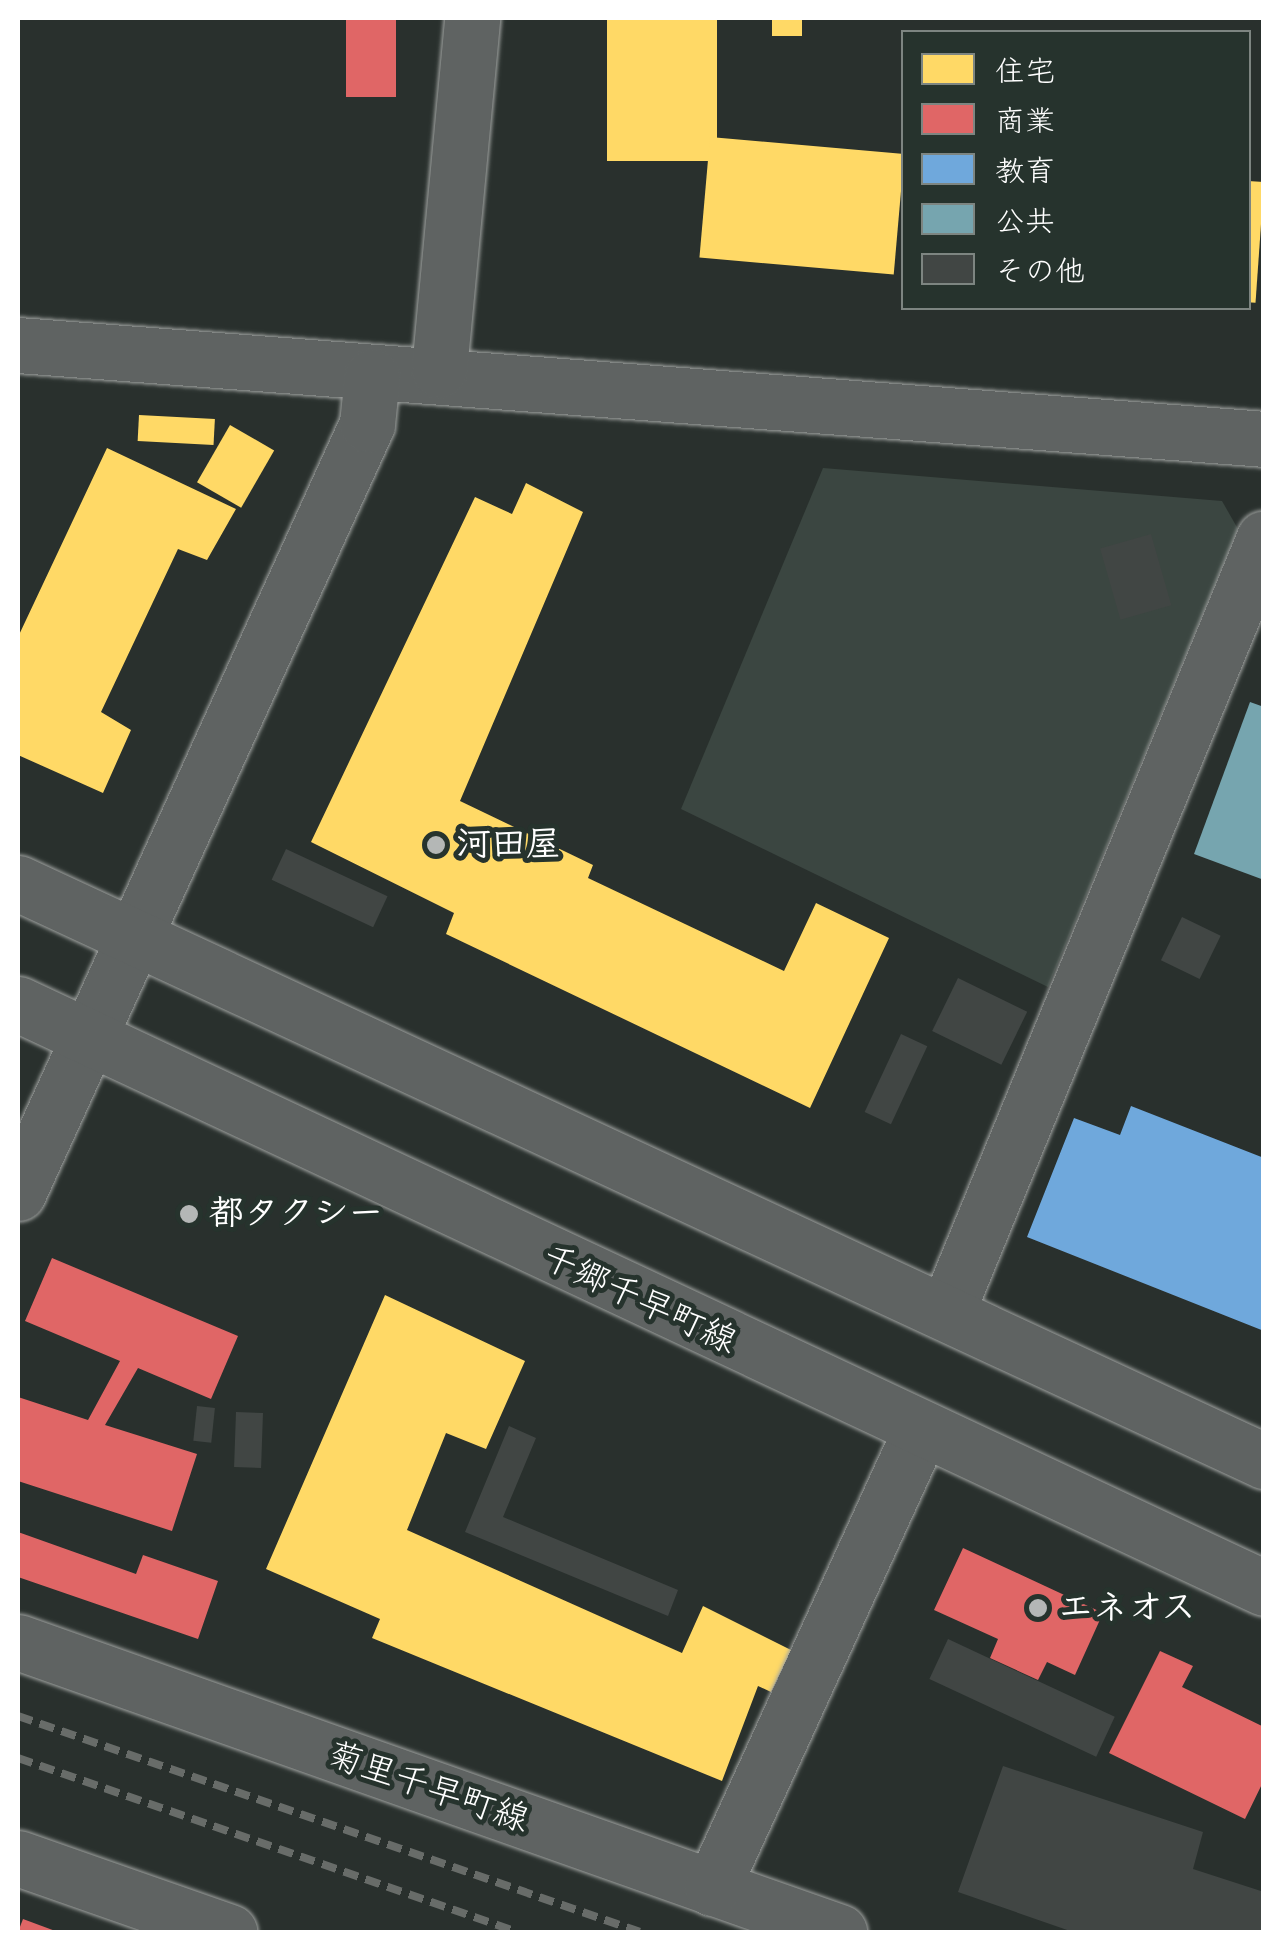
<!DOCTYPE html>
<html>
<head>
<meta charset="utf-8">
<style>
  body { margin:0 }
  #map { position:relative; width:1281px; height:1950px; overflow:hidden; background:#29302d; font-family:Mynerve,"Klee One",sans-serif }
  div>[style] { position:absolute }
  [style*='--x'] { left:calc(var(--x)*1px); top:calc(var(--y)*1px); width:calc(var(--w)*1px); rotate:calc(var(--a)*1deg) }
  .green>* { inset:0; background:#3b4641 }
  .homes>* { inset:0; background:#ffd966; transform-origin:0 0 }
  .shops>* { inset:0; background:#e06666; transform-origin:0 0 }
  .schools>* { inset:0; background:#6fa8dc }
  .public>* { inset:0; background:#76a5af }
  .building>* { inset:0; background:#414644; transform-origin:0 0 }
  .roads { filter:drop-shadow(0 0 2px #9fa2a0) drop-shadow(0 0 2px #9fa2a0) }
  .minor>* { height:55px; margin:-27.5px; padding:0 27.5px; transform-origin:27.5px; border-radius:27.5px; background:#5f6362 }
  .tertiary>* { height:55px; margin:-27.5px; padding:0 27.5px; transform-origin:27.5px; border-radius:27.5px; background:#5f6362 }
  .rail>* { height:8px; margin-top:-4px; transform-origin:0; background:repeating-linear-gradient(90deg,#686c69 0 15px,transparent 0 23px) }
  .dots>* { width:28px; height:28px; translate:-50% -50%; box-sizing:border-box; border:5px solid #26332d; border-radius:50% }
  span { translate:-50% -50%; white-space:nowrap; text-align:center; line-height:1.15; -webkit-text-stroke:10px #26332d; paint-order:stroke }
  .poi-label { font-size:35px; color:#fff; font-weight:700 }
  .left { translate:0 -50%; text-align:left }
  .street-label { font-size:35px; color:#fff }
  .frame { position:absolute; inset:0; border:20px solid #fff; pointer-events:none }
  .legend { position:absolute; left:901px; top:30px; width:350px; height:280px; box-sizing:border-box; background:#26332d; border:2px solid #7d8581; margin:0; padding:12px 18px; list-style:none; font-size:30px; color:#fff }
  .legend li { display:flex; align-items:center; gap:20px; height:50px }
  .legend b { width:50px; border:2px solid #7d8581 }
</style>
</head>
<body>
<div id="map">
  <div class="green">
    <i style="clip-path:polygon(823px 468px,1222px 501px,1238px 529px,1048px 987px,681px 809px)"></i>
  </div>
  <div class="homes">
    <i style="left:607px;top:18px;width:110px;height:143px"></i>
    <i style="left:772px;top:18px;width:30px;height:18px"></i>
    <i style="left:710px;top:137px;width:195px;height:121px;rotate:5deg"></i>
    <i style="left:1248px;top:181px;width:16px;height:121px;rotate:4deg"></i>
    <i style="left:139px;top:415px;width:76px;height:26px;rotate:3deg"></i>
    <i style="left:230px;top:425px;width:51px;height:66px;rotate:30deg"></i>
    <i style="clip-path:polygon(107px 448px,236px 509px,207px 560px,178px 549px,101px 712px,131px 730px,103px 793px,18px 755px,18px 637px)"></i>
    <i style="clip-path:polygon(526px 483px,583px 512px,460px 801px,593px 865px,588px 878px,784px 971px,816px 903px,889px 938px,810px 1108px,446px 934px,454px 913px,311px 842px,475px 497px,512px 514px)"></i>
    <i style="clip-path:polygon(385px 1295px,525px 1361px,486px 1449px,446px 1433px,407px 1530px,682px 1653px,703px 1606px,791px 1650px,771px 1692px,758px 1686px,722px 1781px,372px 1638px,380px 1619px,266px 1569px)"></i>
  </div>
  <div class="shops">
    <i style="left:346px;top:18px;width:50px;height:79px"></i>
    <i style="clip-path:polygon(52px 1258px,238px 1336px,211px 1399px,138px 1368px,105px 1425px,197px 1454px,172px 1531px,18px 1481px,18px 1397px,88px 1420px,120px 1361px,25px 1321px)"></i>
    <i style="clip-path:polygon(18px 1532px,136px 1574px,143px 1555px,218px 1581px,198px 1639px,18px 1577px)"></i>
    <i style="clip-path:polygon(963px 1548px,1103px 1613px,1075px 1675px,1047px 1662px,1038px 1680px,990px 1658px,998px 1639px,934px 1610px)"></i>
    <i style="clip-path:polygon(1160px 1651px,1193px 1666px,1182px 1687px,1264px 1727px,1264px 1780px,1245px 1819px,1109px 1753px)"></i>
    <i style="clip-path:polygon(23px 1919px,58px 1932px,18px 1932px)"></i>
  </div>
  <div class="schools">
    <i style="clip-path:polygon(1131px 1106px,1264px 1158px,1264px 1331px,1027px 1237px,1074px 1118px,1120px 1135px)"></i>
  </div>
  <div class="public">
    <i style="clip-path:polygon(1250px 702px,1264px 707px,1264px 880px,1194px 854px)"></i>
  </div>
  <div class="building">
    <i style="left:1151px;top:534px;width:74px;height:53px;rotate:74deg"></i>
    <i style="left:286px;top:849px;width:112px;height:34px;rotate:25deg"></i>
    <i style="left:1182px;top:917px;width:43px;height:48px;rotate:26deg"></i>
    <i style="left:958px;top:978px;width:77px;height:59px;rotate:26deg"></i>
    <i style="left:901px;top:1034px;width:29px;height:86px;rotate:25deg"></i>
    <i style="left:197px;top:1406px;width:18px;height:35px;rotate:6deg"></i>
    <i style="left:236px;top:1412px;width:27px;height:55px;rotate:2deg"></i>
    <i style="clip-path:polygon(509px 1426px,536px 1438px,503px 1517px,678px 1590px,668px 1616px,465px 1532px)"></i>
    <i style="left:948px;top:1639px;width:184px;height:44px;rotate:25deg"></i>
    <i style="clip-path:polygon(1003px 1766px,1203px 1832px,1193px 1869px,1264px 1892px,1264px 1932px,1073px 1932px,958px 1892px)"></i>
  </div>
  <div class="roads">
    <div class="minor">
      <i style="--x:18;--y:345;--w:1250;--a:4.31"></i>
      <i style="--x:439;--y:370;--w:354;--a:-84.6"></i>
      <i style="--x:18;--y:1193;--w:844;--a:-65.59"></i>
      <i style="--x:367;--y:424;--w:48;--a:-84.1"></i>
      <i style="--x:947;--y:1311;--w:835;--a:-67.7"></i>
      <i style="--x:18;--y:1642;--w:871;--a:19.45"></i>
      <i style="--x:18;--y:1858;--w:224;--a:19.3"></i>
      <i style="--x:712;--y:1888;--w:500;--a:-65.5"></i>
    </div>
    <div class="tertiary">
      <i style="--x:18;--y:883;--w:1374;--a:24.89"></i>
      <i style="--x:18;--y:1004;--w:1376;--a:25.11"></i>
    </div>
  </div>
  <div class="rail">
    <i style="--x:18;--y:1716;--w:658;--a:19.15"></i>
    <i style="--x:18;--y:1758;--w:528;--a:19.22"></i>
  </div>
  <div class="dots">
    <i style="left:436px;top:845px;background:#b4b7b6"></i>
    <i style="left:189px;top:1214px;background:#b4b7b6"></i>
    <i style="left:1038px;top:1608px;background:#b4b7b6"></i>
  </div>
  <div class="poi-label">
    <span class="left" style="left:456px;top:845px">河田屋</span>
    <span class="left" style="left:209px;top:1214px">都タクシー</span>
    <span class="left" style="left:1058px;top:1608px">エネオス</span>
  </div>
  <div class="street-label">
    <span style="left:639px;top:1300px;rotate:25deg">千郷千早町線</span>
    <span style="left:428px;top:1788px;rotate:19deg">菊里千早町線</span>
  </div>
  <div class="frame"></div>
  <ul class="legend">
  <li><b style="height:28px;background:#ffd966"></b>住宅</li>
  <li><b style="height:28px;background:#e06666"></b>商業</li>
  <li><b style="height:28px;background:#6fa8dc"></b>教育</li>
  <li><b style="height:28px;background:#76a5af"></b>公共</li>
  <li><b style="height:28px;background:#414644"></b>その他</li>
  </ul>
</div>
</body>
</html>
